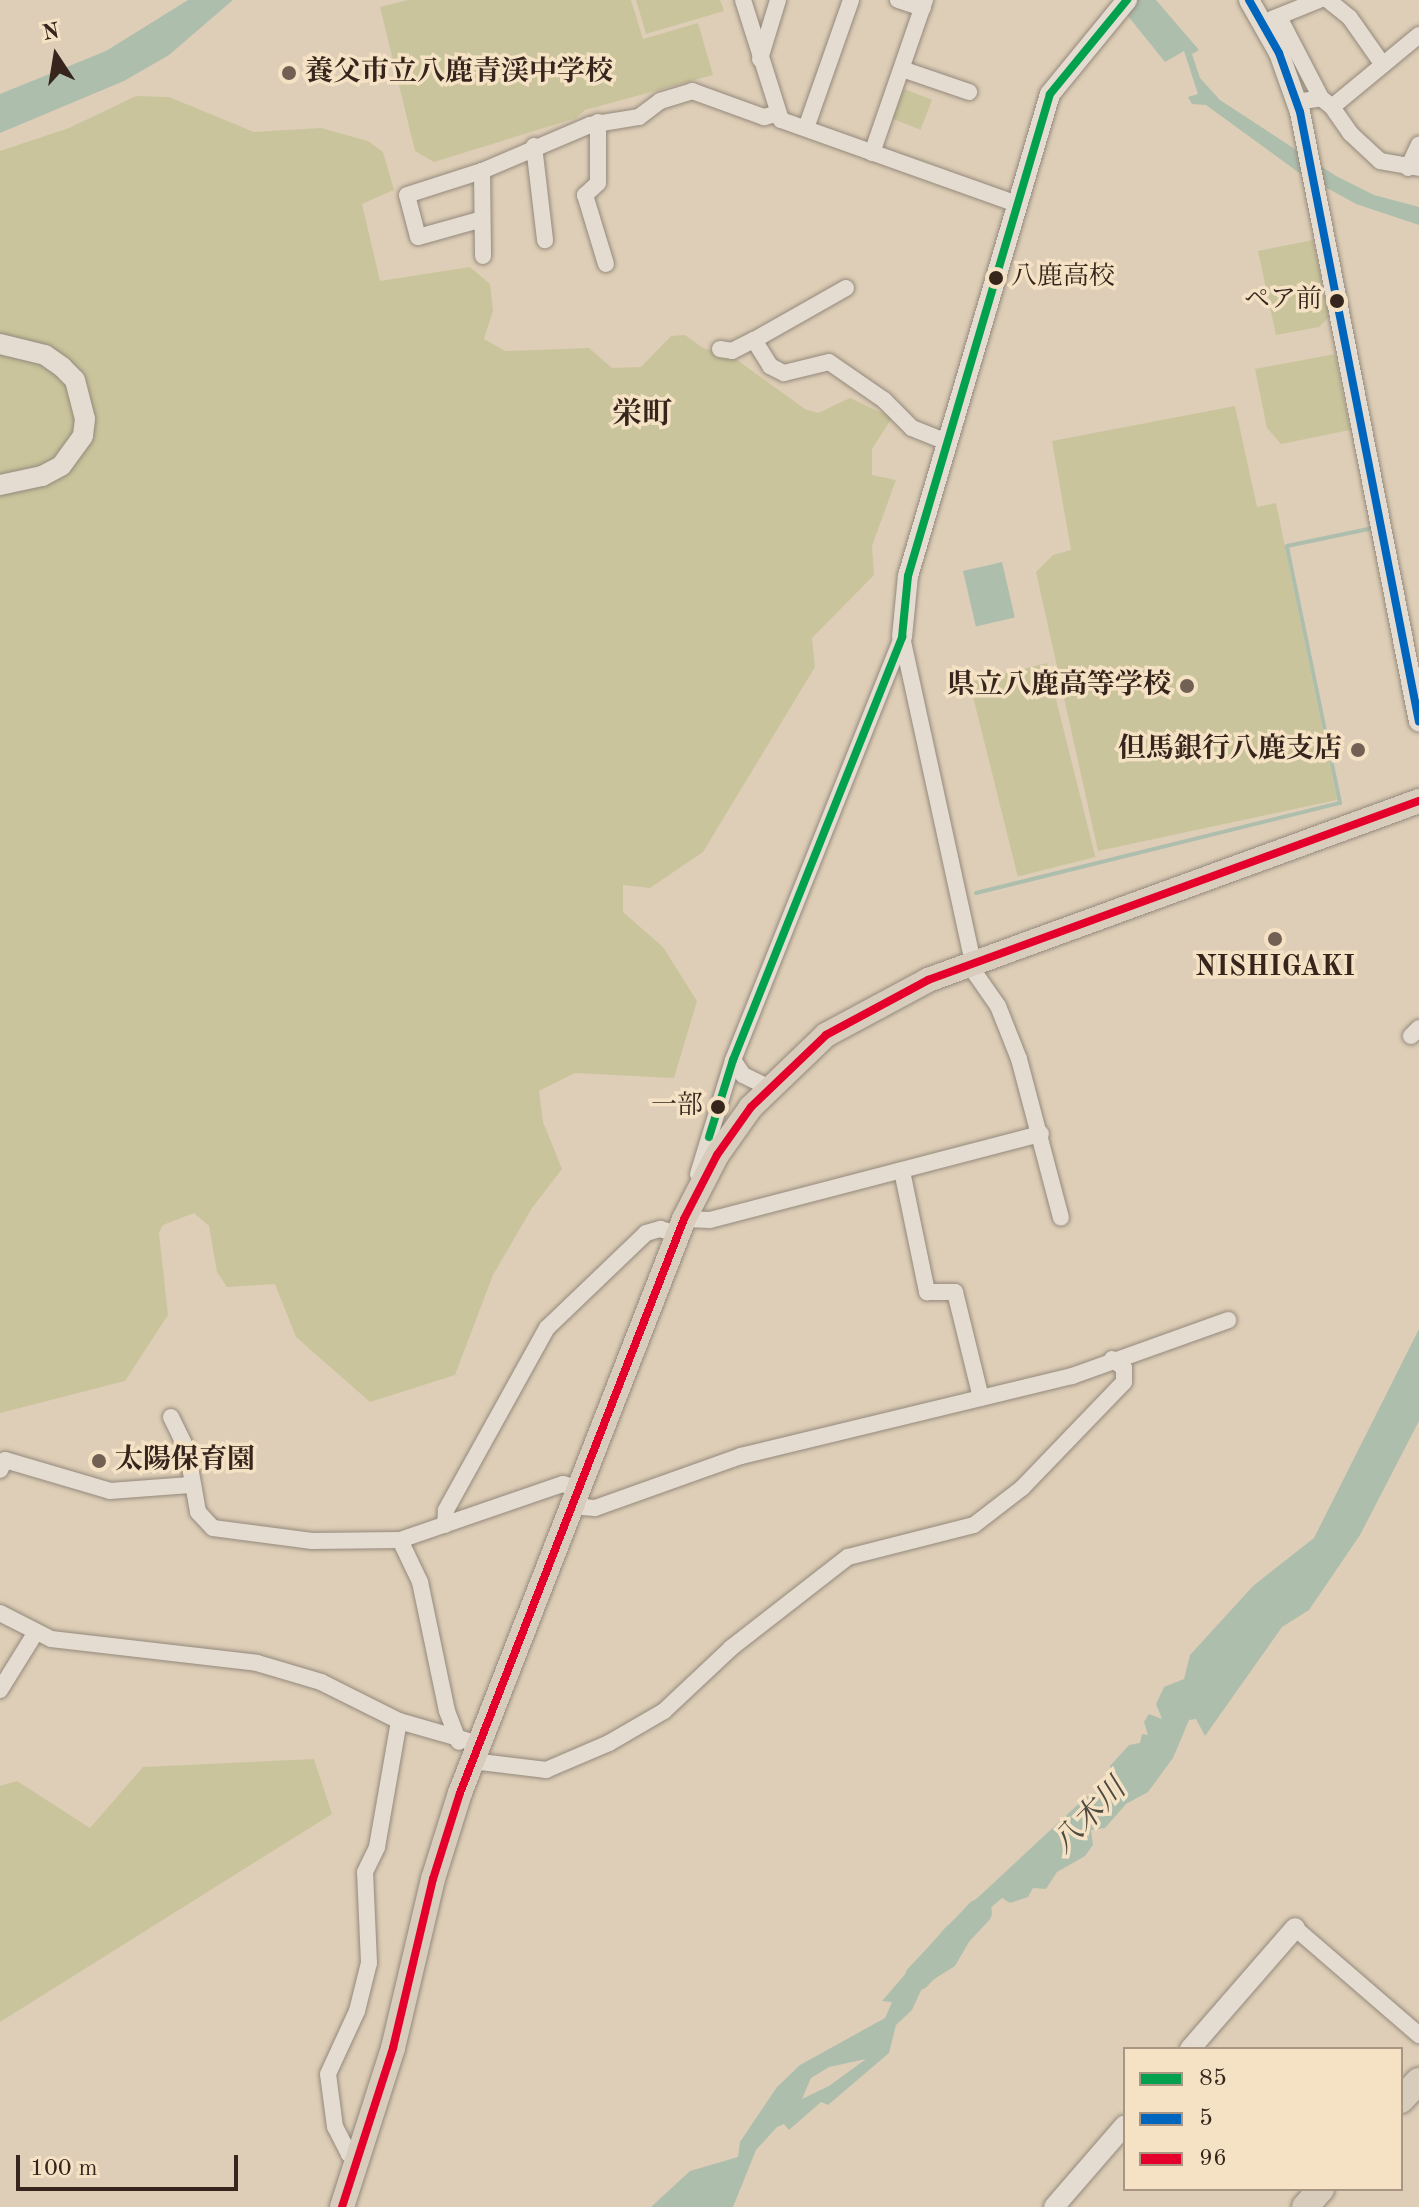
<!DOCTYPE html>
<html>
<head>
<meta charset="utf-8">
<style>
  body { margin:0 }
  #map { position:relative; width:1419px; height:2207px; overflow:hidden; background:#deceb7; font-family:"Old Standard TT","Noto Serif JP",serif }
  div>[style] { position:absolute }
  [style*='--x'] { left:calc(var(--x)*1px); top:calc(var(--y)*1px); width:calc(var(--w)*1px); rotate:calc(var(--a)*1deg) }
  .green>* { inset:0; background:#cac49c; transform-origin:0 0 }
  .water>* { inset:0; background:#aebead; transform-origin:0 0 }
  .stream>* { height:4px; margin:-2px; padding:0 2px; transform-origin:2px; border-radius:2px; background:#aebead }
  .river>* { height:26px; margin:-13px; padding:0 13px; transform-origin:13px; border-radius:13px; background:#aebead }
  .roads { filter:drop-shadow(0 0 2px #94897c) drop-shadow(0 0 2px #94897c) }
  .minor>* { height:16px; margin:-8px; padding:0 8px; transform-origin:8px; border-radius:8px; background:#e4dcd0 }
  .tertiary>* { height:20px; margin:-10px; padding:0 10px; transform-origin:10px; border-radius:10px; background:#e4dcd0 }
  .primary>* { height:24px; margin:-12px; padding:0 12px; transform-origin:12px; border-radius:12px; background:#d8cdbc }
  .trunk>* { height:26px; margin:-13px; padding:0 13px; transform-origin:13px; border-radius:13px; background:#d8cdbc }
  .bus-1>* { height:8px; margin:-4px; padding:0 4px; transform-origin:4px; border-radius:4px; background:#03a04e }
  .bus-2>* { height:8px; margin:-4px; padding:0 4px; transform-origin:4px; border-radius:4px; background:#0065bd }
  .bus-3>* { height:8px; margin:-4px; padding:0 4px; transform-origin:4px; border-radius:4px; background:#e4002b }
  .dots>* { width:22px; height:22px; translate:-50% -50%; box-sizing:border-box; border:4px solid #f5e2c5; border-radius:50% }
  span { translate:-50% -50%; white-space:nowrap; text-align:center; line-height:1.15; -webkit-text-stroke:7px #f5e2c5; paint-order:stroke }
  .bus-label { font-size:26px; color:#36251d }
  .left { translate:0 -50%; text-align:left }
  .right { translate:-100% -50%; text-align:right }
  .poi-label { font-size:28px; color:#36251d; font-weight:700 }
  .neighbourhood-label { font-size:30px; color:#36251d; font-weight:700 }
  .water-label { font-size:30px; color:#4f4a40; font-style:italic }
  .legend { position:absolute; left:1123px; top:2047px; width:280px; height:144px; box-sizing:border-box; background:#f5e2c5; border:2px solid #a99682; margin:0; padding:10px 14px; list-style:none; font-size:24px; color:#36251d }
  .legend li { display:flex; align-items:center; gap:16px; height:40px }
  .legend b { width:40px; border:2px solid #a99682 }
  .north { position:absolute; left:16px; top:16px; width:80px; height:80px; -webkit-text-stroke:6px #f5e2c5; paint-order:stroke; rotate:348deg; font-size:22px; font-weight:700; line-height:32px; text-align:center; color:#36251d }
  .north::after { content:''; display:block; margin:auto; width:28px; height:36px; background:#36251d; clip-path:polygon(50% 0,100% 100%,50% 72%,0 100%) }
  .scale { position:absolute; left:16px; top:2155px; width:222px; height:36px; box-sizing:border-box; border:4px solid #36251d; border-top:0; padding-left:10px; font-size:24px; line-height:28px; white-space:nowrap; color:#36251d; -webkit-text-stroke:6px #f5e2c5; paint-order:stroke }
</style>
</head>
<body>
<div id="map">
  <div class="green">
    <i style="clip-path:polygon(408px 0,631px 0,643px 39px,698px 23px,713px 75px,585px 110px,576px 118px,434px 162px,415px 151px,380px 7px)"></i>
    <i style="clip-path:polygon(636px 0,720px 0,724px 11px,646px 34px)"></i>
    <i style="left:904px;top:89px;width:30px;height:32px;rotate:21deg"></i>
    <i style="clip-path:polygon(136px 96px,169px 97px,254px 132px,321px 128px,368px 141px,383px 152px,394px 190px,362px 204px,380px 281px,470px 267px,490px 284px,493px 311px,484px 339px,505px 351px,589px 348px,612px 368px,641px 367px,671px 336px,685px 335px,703px 348px,733px 357px,805px 409px,818px 413px,850px 398px,892px 418px,872px 449px,872px 475px,896px 480px,872px 546px,874px 575px,812px 638px,815px 667px,703px 852px,650px 888px,623px 885px,623px 912px,663px 947px,697px 1001px,674px 1078px,575px 1073px,539px 1091px,543px 1122px,562px 1169px,532px 1208px,493px 1275px,455px 1375px,370px 1402px,296px 1337px,275px 1284px,227px 1287px,217px 1272px,209px 1226px,194px 1213px,163px 1225px,159px 1233px,168px 1315px,125px 1381px,0 1413px,0 151px,69px 128px)"></i>
    <i style="clip-path:polygon(1313px 240px,1329px 317px,1319px 327px,1276px 335px,1258px 251px)"></i>
    <i style="clip-path:polygon(1335px 354px,1350px 430px,1281px 444px,1267px 428px,1255px 369px)"></i>
    <i style="clip-path:polygon(1235px 406px,1257px 507px,1276px 503px,1337px 800px,1098px 851px,1036px 572px,1053px 555px,1071px 550px,1052px 441px)"></i>
    <i style="left:1047px;top:663px;width:200px;height:80px;rotate:76deg"></i>
    <i style="clip-path:polygon(314px 1759px,332px 1814px,0 2022px,0 1786px,17px 1781px,90px 1828px,143px 1767px)"></i>
  </div>
  <div class="water">
    <i style="clip-path:polygon(188px 0,233px 0,169px 55px,124px 81px,0 133px,0 94px,106px 51px)"></i>
    <i style="clip-path:polygon(1115px 0,1156px 0,1199px 50px,1192px 54px,1200px 78px,1220px 100px,1336px 176px,1374px 195px,1419px 207px,1419px 225px,1356px 204px,1298px 172px,1206px 105px,1192px 104px,1188px 97px,1198px 94px,1184px 51px,1165px 62px)"></i>
    <i style="left:1002px;top:562px;width:57px;height:40px;rotate:77deg"></i>
    <i style="clip-path:polygon(evenodd,1419px 1329px,1419px 1421px,1360px 1535px,1309px 1610px,1282px 1627px,1205px 1736px,1196px 1719px,1189px 1720px,1173px 1758px,1148px 1792px,1126px 1804px,1105px 1828px,1091px 1830px,1093px 1845px,1085px 1856px,1057px 1872px,1046px 1889px,1033px 1888px,1028px 1897px,1010px 1903px,1002px 1898px,987px 1911px,955px 1966px,923px 1986px,912px 2010px,896px 2025px,889px 2053px,828px 2105px,821px 2102px,789px 2130px,784px 2124px,777px 2127px,756px 2150px,733px 2207px,651px 2207px,690px 2171px,738px 2157px,740px 2142px,777px 2087px,800px 2065px,885px 2018px,892px 2002px,882px 2001px,945px 1928px,1086px 1797px,1100px 1791px,1101px 1781px,1111px 1779px,1110px 1766px,1129px 1745px,1140px 1743px,1142px 1734px,1148px 1735px,1144px 1722px,1149px 1714px,1162px 1719px,1156px 1704px,1164px 1687px,1184px 1679px,1190px 1655px,1253px 1586px,1314px 1538px,1419px 1329px,866px 2059px,829px 2086px,802px 2099px,811px 2078px,829px 2067px,866px 2059px)"></i>
  </div>
  <div class="stream">
    <i style="--x:976;--y:893;--w:375;--a:-13.9"></i>
    <i style="--x:1340;--y:803;--w:262;--a:-101.7"></i>
    <i style="--x:1287;--y:546;--w:88;--a:-11.8"></i>
  </div>
  <div class="river">
    <i style="--x:918;--y:1977;--w:89;--a:-46.8"></i>
  </div>
  <div class="roads">
    <div class="minor">
      <i style="--x:743;--y:0;--w:126;--a:72.4"></i>
      <i style="--x:781;--y:120;--w:251;--a:19.6"></i>
      <i style="--x:898;--y:0;--w:26;--a:18"></i>
      <i style="--x:1328;--y:0;--w:28;--a:39"></i>
      <i style="--x:1350;--y:18;--w:57;--a:54.9"></i>
      <i style="--x:1272;--y:19;--w:51;--a:-22"></i>
      <i style="--x:1263;--y:22;--w:19;--a:3"></i>
      <i style="--x:1282;--y:23;--w:85;--a:62.5"></i>
      <i style="--x:760;--y:59;--w:62;--a:-73"></i>
      <i style="--x:902;--y:69;--w:71;--a:18.9"></i>
      <i style="--x:1297;--y:102;--w:24;--a:-9"></i>
      <i style="--x:1321;--y:98;--w:14;--a:39"></i>
      <i style="--x:1332;--y:107;--w:113;--a:-39.6"></i>
      <i style="--x:1332;--y:107;--w:32;--a:55"></i>
      <i style="--x:1350;--y:133;--w:41;--a:43"></i>
      <i style="--x:1380;--y:161;--w:40;--a:10"></i>
      <i style="--x:598;--y:122;--w:61;--a:90"></i>
      <i style="--x:598;--y:183;--w:18;--a:137"></i>
      <i style="--x:585;--y:195;--w:72;--a:73.1"></i>
      <i style="--x:806;--y:128;--w:136;--a:-70.6"></i>
      <i style="--x:534;--y:146;--w:95;--a:83.3"></i>
      <i style="--x:872;--y:153;--w:162;--a:-70.9"></i>
      <i style="--x:1408;--y:168;--w:26;--a:-65"></i>
      <i style="--x:482;--y:171;--w:85;--a:89.3"></i>
      <i style="--x:479;--y:220;--w:63;--a:164.4"></i>
      <i style="--x:418;--y:237;--w:43;--a:-104.7"></i>
      <i style="--x:407;--y:195;--w:79;--a:-17.7"></i>
      <i style="--x:482;--y:171;--w:117;--a:-23.1"></i>
      <i style="--x:590;--y:125;--w:50;--a:-9.3"></i>
      <i style="--x:639;--y:117;--w:26;--a:-37"></i>
      <i style="--x:660;--y:101;--w:34;--a:-17"></i>
      <i style="--x:692;--y:91;--w:77;--a:19.9"></i>
      <i style="--x:764;--y:117;--w:11;--a:-15"></i>
      <i style="--x:846;--y:288;--w:106;--a:150.5"></i>
      <i style="--x:754;--y:340;--w:31;--a:58"></i>
      <i style="--x:770;--y:366;--w:16;--a:27"></i>
      <i style="--x:784;--y:373;--w:46;--a:-13.7"></i>
      <i style="--x:829;--y:362;--w:67;--a:34.6"></i>
      <i style="--x:884;--y:400;--w:40;--a:45"></i>
      <i style="--x:912;--y:428;--w:38;--a:22"></i>
      <i style="--x:720;--y:349;--w:12;--a:9"></i>
      <i style="--x:732;--y:351;--w:25;--a:-27"></i>
      <i style="--x:902;--y:637;--w:344;--a:77.7"></i>
      <i style="--x:975;--y:973;--w:40;--a:55.1"></i>
      <i style="--x:998;--y:1006;--w:57;--a:68.4"></i>
      <i style="--x:1019;--y:1059;--w:164;--a:75.2"></i>
      <i style="--x:1411;--y:1036;--w:11;--a:-45"></i>
      <i style="--x:733;--y:1060;--w:18;--a:56"></i>
      <i style="--x:743;--y:1075;--w:28;--a:26"></i>
      <i style="--x:902;--y:1171;--w:124;--a:78.3"></i>
      <i style="--x:927;--y:1292;--w:28;--a:0"></i>
      <i style="--x:955;--y:1292;--w:109;--a:76.2"></i>
      <i style="--x:698;--y:1174;--w:119;--a:-72.9"></i>
      <i style="--x:733;--y:1060;--w:456;--a:-68.2"></i>
      <i style="--x:686;--y:1211;--w:8;--a:104"></i>
      <i style="--x:684;--y:1219;--w:26;--a:2"></i>
      <i style="--x:710;--y:1220;--w:342;--a:-14.6"></i>
      <i style="--x:171;--y:1417;--w:37;--a:64"></i>
      <i style="--x:187;--y:1450;--w:63;--a:79.9"></i>
      <i style="--x:198;--y:1512;--w:22;--a:47"></i>
      <i style="--x:213;--y:1528;--w:100;--a:7.5"></i>
      <i style="--x:312;--y:1541;--w:88;--a:-0.7"></i>
      <i style="--x:400;--y:1540;--w:172;--a:-19"></i>
      <i style="--x:563;--y:1484;--w:14;--a:17"></i>
      <i style="--x:576;--y:1488;--w:20;--a:72"></i>
      <i style="--x:582;--y:1507;--w:13;--a:4"></i>
      <i style="--x:595;--y:1508;--w:155;--a:-19.6"></i>
      <i style="--x:741;--y:1456;--w:341;--a:-13.6"></i>
      <i style="--x:1072;--y:1376;--w:166;--a:-19.7"></i>
      <i style="--x:0;--y:1470;--w:11;--a:-63"></i>
      <i style="--x:5;--y:1460;--w:109;--a:16.4"></i>
      <i style="--x:110;--y:1491;--w:80;--a:-4.3"></i>
      <i style="--x:445;--y:1525;--w:15;--a:-86"></i>
      <i style="--x:446;--y:1510;--w:208;--a:-61"></i>
      <i style="--x:547;--y:1328;--w:137;--a:-43.8"></i>
      <i style="--x:646;--y:1233;--w:15;--a:-16"></i>
      <i style="--x:660;--y:1229;--w:19;--a:16"></i>
      <i style="--x:400;--y:1540;--w:47;--a:64.5"></i>
      <i style="--x:420;--y:1582;--w:132;--a:78.2"></i>
      <i style="--x:447;--y:1711;--w:33;--a:69"></i>
      <i style="--x:0;--y:1613;--w:57;--a:27"></i>
      <i style="--x:51;--y:1639;--w:207;--a:6.6"></i>
      <i style="--x:257;--y:1663;--w:67;--a:16.5"></i>
      <i style="--x:321;--y:1682;--w:87;--a:26.6"></i>
      <i style="--x:399;--y:1721;--w:83;--a:16"></i>
      <i style="--x:0;--y:1690;--w:68;--a:-58.2"></i>
      <i style="--x:472;--y:1761;--w:75;--a:6.9"></i>
      <i style="--x:546;--y:1770;--w:69;--a:-23.2"></i>
      <i style="--x:609;--y:1743;--w:64;--a:-30.2"></i>
      <i style="--x:664;--y:1711;--w:92;--a:-43.2"></i>
      <i style="--x:731;--y:1648;--w:148;--a:-37.9"></i>
      <i style="--x:848;--y:1557;--w:130;--a:-14.3"></i>
      <i style="--x:974;--y:1525;--w:61;--a:-37.6"></i>
      <i style="--x:1022;--y:1488;--w:147;--a:-46.1"></i>
      <i style="--x:1124;--y:1382;--w:14;--a:-90"></i>
      <i style="--x:1124;--y:1368;--w:15;--a:-143"></i>
      <i style="--x:1295;--y:1928;--w:164;--a:40.8"></i>
      <i style="--x:360;--y:2158;--w:12;--a:-160"></i>
      <i style="--x:349;--y:2154;--w:30;--a:-117"></i>
      <i style="--x:335;--y:2127;--w:53;--a:-97.5"></i>
      <i style="--x:328;--y:2074;--w:69;--a:-65.3"></i>
      <i style="--x:357;--y:2011;--w:49;--a:-76"></i>
      <i style="--x:369;--y:1963;--w:91;--a:-92.5"></i>
      <i style="--x:365;--y:1872;--w:28;--a:-64"></i>
      <i style="--x:377;--y:1847;--w:128;--a:-80.1"></i>
    </div>
    <div class="tertiary">
      <i style="--x:1249;--y:0;--w:61;--a:60.5"></i>
      <i style="--x:1279;--y:53;--w:63;--a:70.4"></i>
      <i style="--x:1300;--y:112;--w:621;--a:78.96"></i>
      <i style="--x:0;--y:344;--w:46;--a:13.7"></i>
      <i style="--x:45;--y:355;--w:21;--a:35"></i>
      <i style="--x:62;--y:367;--w:18;--a:45"></i>
      <i style="--x:75;--y:380;--w:40;--a:75.6"></i>
      <i style="--x:85;--y:419;--w:17;--a:97"></i>
      <i style="--x:83;--y:436;--w:37;--a:126"></i>
      <i style="--x:61;--y:466;--w:21;--a:152"></i>
      <i style="--x:42;--y:476;--w:43;--a:167.9"></i>
      <i style="--x:902;--y:637;--w:61;--a:-84.4"></i>
      <i style="--x:908;--y:576;--w:502;--a:-73.58"></i>
      <i style="--x:1050;--y:94;--w:122;--a:-50.7"></i>
      <i style="--x:1190;--y:2049;--w:160;--a:-49"></i>
      <i style="--x:1054;--y:2207;--w:108;--a:-49.1"></i>
    </div>
    <div class="primary">
      <i style="--x:342;--y:2207;--w:167;--a:-72.2"></i>
      <i style="--x:393;--y:2048;--w:174;--a:-76.7"></i>
      <i style="--x:433;--y:1879;--w:90;--a:-72.6"></i>
      <i style="--x:460;--y:1793;--w:616;--a:-68.68"></i>
      <i style="--x:684;--y:1219;--w:72;--a:-62.7"></i>
      <i style="--x:717;--y:1155;--w:59;--a:-54.7"></i>
      <i style="--x:751;--y:1107;--w:104;--a:-43.8"></i>
      <i style="--x:826;--y:1035;--w:116;--a:-28.3"></i>
      <i style="--x:928;--y:980;--w:523;--a:-20.03"></i>
    </div>
    <div class="trunk">
      <i style="--x:1401;--y:2100;--w:26;--a:-47"></i>
      <i style="--x:1305;--y:2207;--w:24;--a:-48"></i>
    </div>
  </div>
  <div class="bus-1">
    <i style="--x:709;--y:1137;--w:81;--a:-72.7"></i>
    <i style="--x:733;--y:1060;--w:456;--a:-68.2"></i>
    <i style="--x:902;--y:637;--w:61;--a:-84.4"></i>
    <i style="--x:908;--y:576;--w:502;--a:-73.58"></i>
    <i style="--x:1050;--y:94;--w:122;--a:-50.7"></i>
  </div>
  <div class="bus-2">
    <i style="--x:1249;--y:0;--w:61;--a:60.5"></i>
    <i style="--x:1279;--y:53;--w:63;--a:70.4"></i>
    <i style="--x:1300;--y:112;--w:621;--a:78.96"></i>
  </div>
  <div class="bus-3">
    <i style="--x:342;--y:2207;--w:167;--a:-72.2"></i>
    <i style="--x:393;--y:2048;--w:174;--a:-76.7"></i>
    <i style="--x:433;--y:1879;--w:90;--a:-72.6"></i>
    <i style="--x:460;--y:1793;--w:616;--a:-68.68"></i>
    <i style="--x:684;--y:1219;--w:72;--a:-62.7"></i>
    <i style="--x:717;--y:1155;--w:59;--a:-54.7"></i>
    <i style="--x:751;--y:1107;--w:104;--a:-43.8"></i>
    <i style="--x:826;--y:1035;--w:116;--a:-28.3"></i>
    <i style="--x:928;--y:980;--w:523;--a:-20.03"></i>
  </div>
  <div class="dots">
    <i style="left:289px;top:73px;background:#716053"></i>
    <i style="left:996px;top:278px;background:#36251d"></i>
    <i style="left:1337px;top:301px;background:#36251d"></i>
    <i style="left:1187px;top:686px;background:#716053"></i>
    <i style="left:1358px;top:750px;background:#716053"></i>
    <i style="left:1275px;top:939px;background:#716053"></i>
    <i style="left:718px;top:1107px;background:#36251d"></i>
    <i style="left:99px;top:1461px;background:#716053"></i>
  </div>
  <div class="bus-label">
    <span class="left" style="left:1011px;top:278px">八鹿高校</span>
    <span class="right" style="left:1322px;top:301px">ペア前</span>
    <span class="right" style="left:703px;top:1107px">一部</span>
  </div>
  <div class="poi-label">
    <span class="left" style="left:305px;top:73px">養父市立八鹿青渓中学校</span>
    <span class="right" style="left:1171px;top:686px">県立八鹿高等学校</span>
    <span class="right" style="left:1342px;top:750px">但馬銀行八鹿支店</span>
    <span style="left:1275px;top:968px">NISHIGAKI</span>
    <span class="left" style="left:115px;top:1461px">太陽保育園</span>
  </div>
  <div class="neighbourhood-label">
    <span style="left:642px;top:415px">栄町</span>
  </div>
  <div class="water-label">
    <span style="left:1090px;top:1817px;rotate:-46deg">八木川</span>
  </div>
  <ul class="legend">
  <li><b style="height:10px;background:#03a04e"></b>85</li>
  <li><b style="height:10px;background:#0065bd"></b>5</li>
  <li><b style="height:10px;background:#e4002b"></b>96</li>
  </ul>
  <div class="north">N</div>
  <div class="scale">100 m</div>
</div>
</body>
</html>
